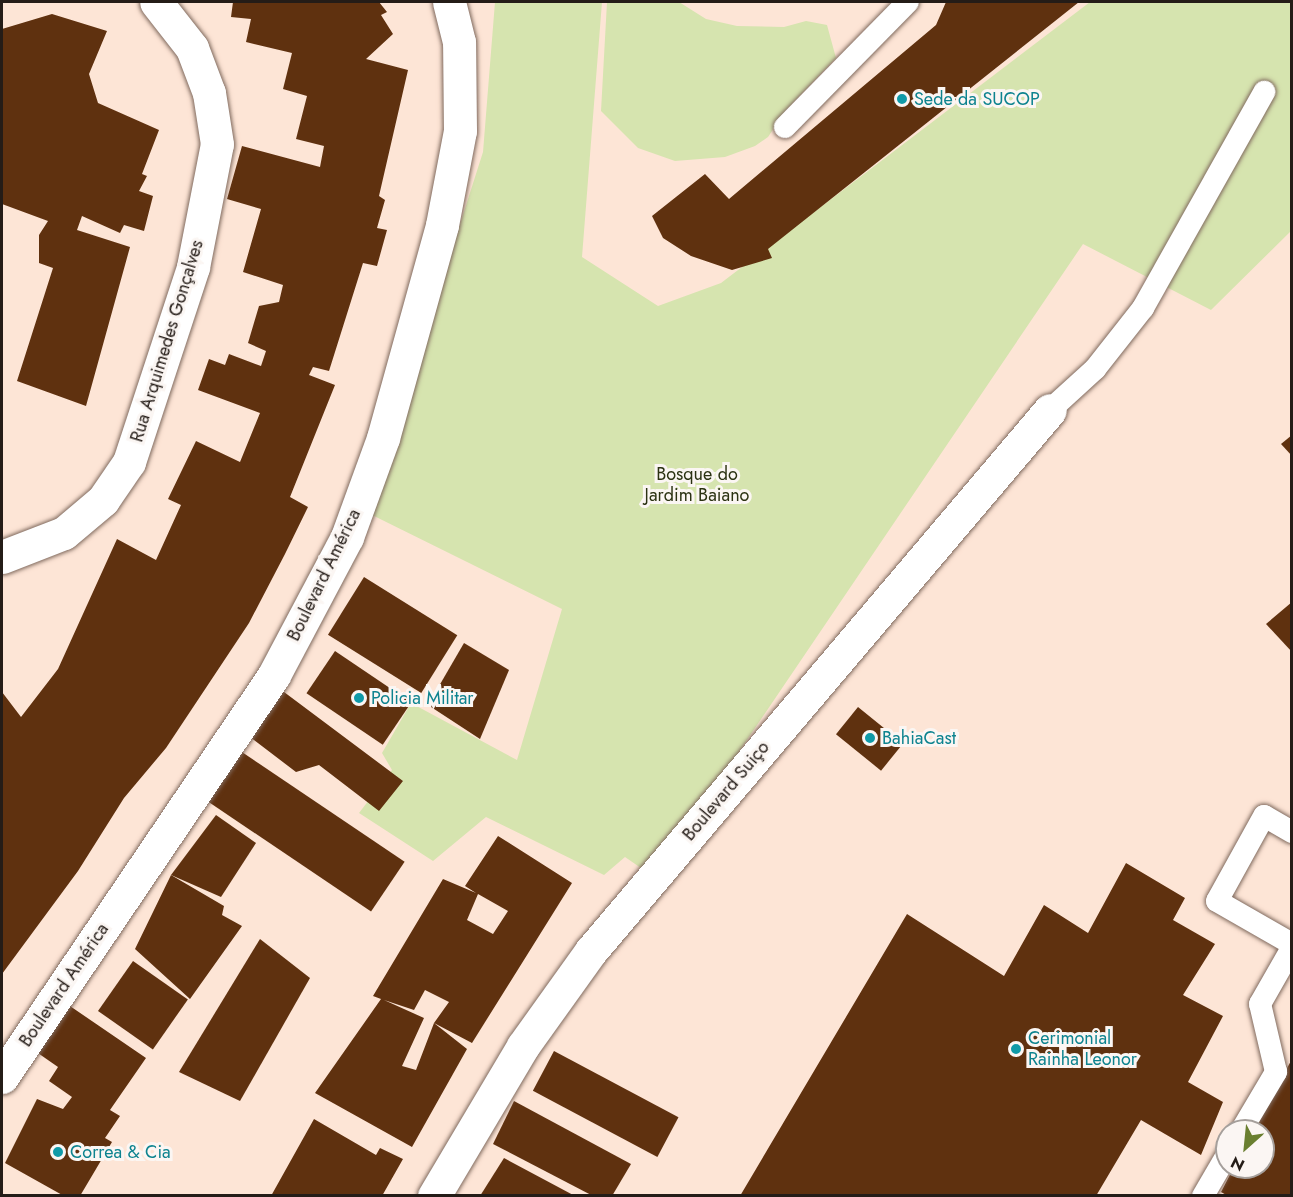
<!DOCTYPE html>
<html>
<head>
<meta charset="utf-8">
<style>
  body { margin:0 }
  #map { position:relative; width:1293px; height:1197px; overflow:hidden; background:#fde5d6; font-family:Jost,sans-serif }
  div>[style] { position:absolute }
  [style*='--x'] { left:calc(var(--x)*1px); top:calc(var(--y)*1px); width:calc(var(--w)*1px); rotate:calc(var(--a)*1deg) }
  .green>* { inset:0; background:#d6e4af }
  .building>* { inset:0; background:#5f310f; transform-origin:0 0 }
  .roads { filter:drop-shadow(0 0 2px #806a5e) drop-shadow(0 0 2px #806a5e) }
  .lane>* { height:22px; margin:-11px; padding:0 11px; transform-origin:11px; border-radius:11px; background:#fff }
  .street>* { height:33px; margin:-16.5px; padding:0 16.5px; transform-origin:16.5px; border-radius:16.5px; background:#fff }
  .dots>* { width:16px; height:16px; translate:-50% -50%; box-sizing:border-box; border:3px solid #fbf6f3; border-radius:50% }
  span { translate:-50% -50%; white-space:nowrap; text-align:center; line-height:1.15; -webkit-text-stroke:6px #fbf6f3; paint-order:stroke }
  .culture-label { font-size:18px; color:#0d838f }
  .left { translate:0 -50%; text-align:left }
  .street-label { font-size:18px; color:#241c17 }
  .park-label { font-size:18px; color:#2b3212 }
  .frame { position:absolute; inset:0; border:3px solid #241c17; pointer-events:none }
  .north { position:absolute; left:1215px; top:1119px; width:60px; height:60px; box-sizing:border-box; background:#fbf6f3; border:2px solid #a59f9b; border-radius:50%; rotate:207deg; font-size:16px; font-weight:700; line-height:24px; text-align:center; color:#241c17 }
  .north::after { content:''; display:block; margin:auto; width:21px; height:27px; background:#6a7f30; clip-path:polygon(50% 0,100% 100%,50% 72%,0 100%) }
</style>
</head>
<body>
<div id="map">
  <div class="green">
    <i style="clip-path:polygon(495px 2px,602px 2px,582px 257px,658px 306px,721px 283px,1090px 2px,1291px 2px,1291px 231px,1211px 310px,1083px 244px,654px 877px,625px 857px,604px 875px,486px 817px,433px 861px,359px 813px,392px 770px,382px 753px,411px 703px,517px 760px,562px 609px,368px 513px,483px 152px)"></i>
    <i style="clip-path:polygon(607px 2px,679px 2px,706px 19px,737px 26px,784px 27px,806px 21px,827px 25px,836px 58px,786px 110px,768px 137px,755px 146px,725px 157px,675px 161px,638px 148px,601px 111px)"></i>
  </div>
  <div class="building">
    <i style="clip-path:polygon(233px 2px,379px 2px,387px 12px,381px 15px,393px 34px,366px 59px,408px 70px,379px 196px,385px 200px,377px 228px,387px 230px,377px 266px,363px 263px,329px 371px,313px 367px,309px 375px,335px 385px,290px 497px,308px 507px,285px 554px,249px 623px,166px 748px,124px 798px,78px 871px,2px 974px,2px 692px,21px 717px,58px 669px,117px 539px,156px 560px,181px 505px,168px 499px,196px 441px,240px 462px,260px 413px,198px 390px,209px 359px,225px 365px,229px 354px,261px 366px,266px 351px,248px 343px,259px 306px,279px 302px,283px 285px,243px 272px,261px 209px,227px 199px,242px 146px,320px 167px,324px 146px,296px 139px,307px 96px,283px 89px,292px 53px,246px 42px,251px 19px,231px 17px)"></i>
    <i style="clip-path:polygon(946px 2px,1079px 2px,768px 249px,772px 258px,732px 270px,691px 256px,663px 238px,652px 216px,705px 174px,729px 199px,936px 25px)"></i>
    <i style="clip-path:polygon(52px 14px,107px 31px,89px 74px,98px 103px,159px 130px,142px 174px,147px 176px,139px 191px,153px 196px,144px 231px,124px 225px,120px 233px,82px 216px,77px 230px,130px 247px,86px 406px,17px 381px,53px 268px,39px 263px,39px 235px,48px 221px,2px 204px,2px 29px)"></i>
    <i style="clip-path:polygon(1292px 435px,1292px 456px,1281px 444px)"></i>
    <i style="left:364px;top:577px;width:110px;height:68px;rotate:32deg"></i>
    <i style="clip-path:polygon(1292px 602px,1292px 652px,1266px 624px)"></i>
    <i style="clip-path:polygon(464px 643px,509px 670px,480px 739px,428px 705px)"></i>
    <i style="left:335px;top:651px;width:92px;height:51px;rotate:34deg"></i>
    <i style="clip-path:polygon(280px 689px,403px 781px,379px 811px,319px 765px,296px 772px,246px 734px)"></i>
    <i style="left:858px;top:707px;width:58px;height:35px;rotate:39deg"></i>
    <i style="left:233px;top:746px;width:207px;height:60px;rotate:34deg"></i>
    <i style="clip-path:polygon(216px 815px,256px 843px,221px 897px,171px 875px)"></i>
    <i style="clip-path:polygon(evenodd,498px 836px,572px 883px,472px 1043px,434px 1023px,467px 1049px,412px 1147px,315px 1093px,381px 999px,373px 996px,443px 879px,476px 893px,465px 886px,498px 836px,478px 894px,508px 911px,493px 934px,467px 920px,478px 894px,498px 836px,425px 990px,449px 1002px,434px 1023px,416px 1070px,402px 1066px,424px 1018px,384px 1000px,414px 1010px,425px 990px)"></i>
    <i style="clip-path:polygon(1126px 863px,1185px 898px,1173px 920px,1215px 944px,1183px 995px,1223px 1016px,1188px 1082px,1223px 1102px,1201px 1155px,1141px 1120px,1096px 1196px,740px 1196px,907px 914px,1004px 976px,1044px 905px,1088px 933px)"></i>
    <i style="clip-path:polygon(171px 875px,224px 906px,222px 915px,242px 926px,190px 999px,135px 949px)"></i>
    <i style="clip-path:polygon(260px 939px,310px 978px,240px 1101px,179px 1072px)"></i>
    <i style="left:133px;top:961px;width:67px;height:61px;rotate:35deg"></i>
    <i style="clip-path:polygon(67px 1004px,146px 1058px,110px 1110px,120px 1116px,105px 1138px,112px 1142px,80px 1196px,64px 1196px,5px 1163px,37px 1099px,63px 1109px,72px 1097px,49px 1081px,58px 1067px,35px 1051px)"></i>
    <i style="left:554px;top:1051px;width:141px;height:45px;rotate:28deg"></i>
    <i style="clip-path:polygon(1292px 1059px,1292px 1196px,1228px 1196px,1221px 1192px,1234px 1167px,1263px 1167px,1263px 1131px,1253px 1131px)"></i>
    <i style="clip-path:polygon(514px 1101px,631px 1164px,612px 1196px,593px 1196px,493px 1144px)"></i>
    <i style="clip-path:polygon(314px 1119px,376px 1155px,380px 1148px,403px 1159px,382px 1196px,271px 1196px)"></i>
    <i style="clip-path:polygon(504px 1158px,575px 1196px,480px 1196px)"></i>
  </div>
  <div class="roads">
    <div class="lane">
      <i style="--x:785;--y:127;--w:175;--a:-45.5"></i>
      <i style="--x:1050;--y:410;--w:61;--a:-42.3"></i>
      <i style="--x:1095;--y:369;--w:78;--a:-51.8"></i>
      <i style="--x:1143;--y:308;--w:248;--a:-60.7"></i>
      <i style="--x:1292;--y:832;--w:32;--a:-150"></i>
      <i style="--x:1264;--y:816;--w:97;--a:118.9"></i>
      <i style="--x:1217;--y:901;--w:86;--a:29.8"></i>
      <i style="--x:1241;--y:1131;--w:69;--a:-59.3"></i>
      <i style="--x:1276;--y:1072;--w:70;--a:-103.2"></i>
      <i style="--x:1260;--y:1004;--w:64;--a:-60.3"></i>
      <i style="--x:1203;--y:1196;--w:48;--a:-59.7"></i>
    </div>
    <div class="street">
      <i style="--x:2;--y:557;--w:66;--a:-21.2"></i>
      <i style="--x:64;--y:533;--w:51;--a:-40.2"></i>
      <i style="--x:103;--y:500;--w:46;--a:-55.6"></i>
      <i style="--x:129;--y:462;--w:205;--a:-71.8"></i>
      <i style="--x:193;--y:267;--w:125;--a:-79"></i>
      <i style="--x:217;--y:144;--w:52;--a:-98.9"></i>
      <i style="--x:209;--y:93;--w:48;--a:-110.7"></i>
      <i style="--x:192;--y:48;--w:58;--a:-128"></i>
      <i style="--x:2;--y:1077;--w:485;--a:-55.9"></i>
      <i style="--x:274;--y:675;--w:156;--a:-62.1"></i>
      <i style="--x:347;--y:537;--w:105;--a:-70"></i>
      <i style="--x:383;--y:438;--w:221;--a:-74.5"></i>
      <i style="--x:442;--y:225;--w:96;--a:-79.2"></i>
      <i style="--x:460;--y:131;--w:89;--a:-90.6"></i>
      <i style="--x:459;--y:42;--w:41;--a:-104"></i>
      <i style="--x:434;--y:1196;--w:174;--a:-59.3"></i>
      <i style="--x:523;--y:1046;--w:117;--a:-54.4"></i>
      <i style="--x:591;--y:951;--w:709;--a:-49.69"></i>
    </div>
  </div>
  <div class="dots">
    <i style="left:902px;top:99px;background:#0f9aa8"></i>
    <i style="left:359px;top:698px;background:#0f9aa8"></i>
    <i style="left:870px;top:738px;background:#0f9aa8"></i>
    <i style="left:1016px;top:1049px;background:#0f9aa8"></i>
    <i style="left:58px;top:1152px;background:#0f9aa8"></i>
  </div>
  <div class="culture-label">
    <span class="left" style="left:914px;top:99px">Sede da SUCOP</span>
    <span class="left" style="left:371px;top:698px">Policia Militar</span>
    <span class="left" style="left:882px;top:738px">BahiaCast</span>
    <span class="left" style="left:1028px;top:1049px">Cerimonial<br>Rainha Leonor</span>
    <span class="left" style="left:70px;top:1152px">Correa &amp; Cia</span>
  </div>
  <div class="street-label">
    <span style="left:167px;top:341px;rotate:-73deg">Rua Arquimedes Gonçalves</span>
    <span style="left:324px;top:575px;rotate:-64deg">Boulevard América</span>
    <span style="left:726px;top:791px;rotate:-50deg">Boulevard Suiço</span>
    <span style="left:64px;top:985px;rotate:-56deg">Boulevard América</span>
  </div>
  <div class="park-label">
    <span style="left:697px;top:485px">Bosque do<br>Jardim Baiano</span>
  </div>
  <div class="frame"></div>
  <div class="north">N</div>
</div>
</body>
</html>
